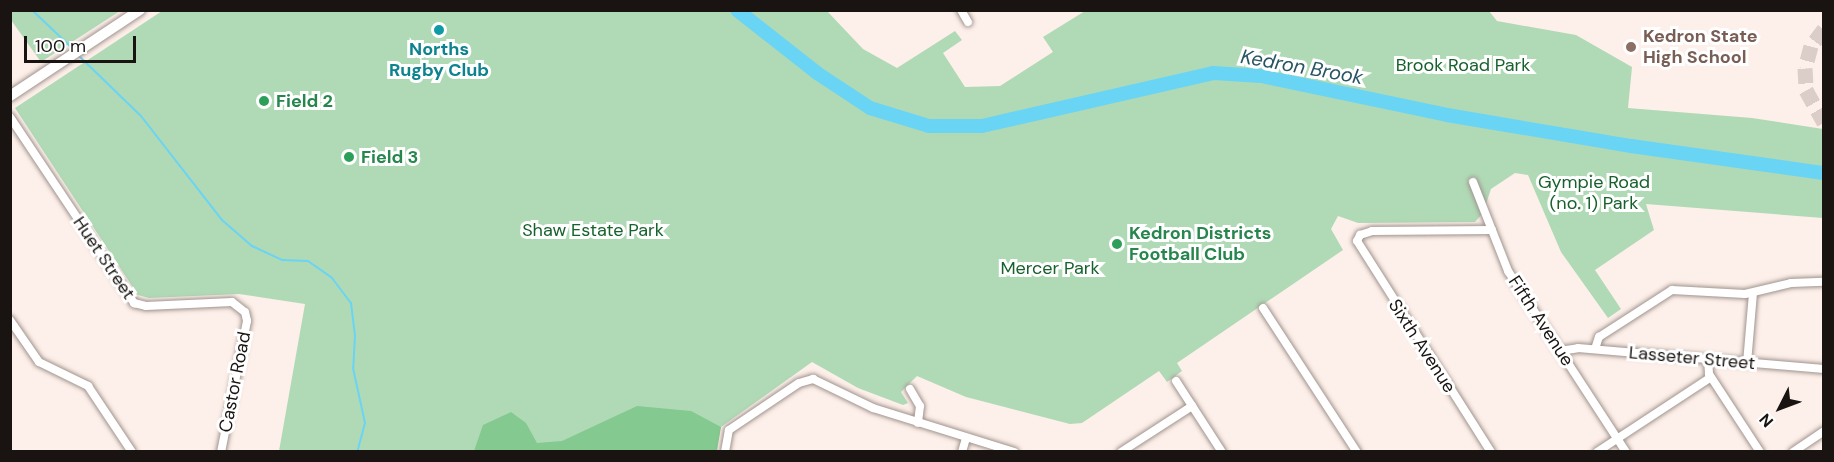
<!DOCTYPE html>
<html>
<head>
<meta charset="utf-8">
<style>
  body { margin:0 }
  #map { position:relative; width:1834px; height:462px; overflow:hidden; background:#fdefe9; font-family:"DM Sans",sans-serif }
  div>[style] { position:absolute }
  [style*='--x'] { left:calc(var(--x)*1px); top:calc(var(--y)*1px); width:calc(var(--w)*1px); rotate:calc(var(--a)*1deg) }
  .green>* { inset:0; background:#b0dab6 }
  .forest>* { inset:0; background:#84c98f }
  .stream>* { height:2px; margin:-1px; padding:0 1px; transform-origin:1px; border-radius:1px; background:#6ad4f5 }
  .river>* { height:14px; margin:-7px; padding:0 7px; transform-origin:7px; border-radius:7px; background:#6ad4f5 }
  .highway-tunnel>* { height:15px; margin-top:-7.5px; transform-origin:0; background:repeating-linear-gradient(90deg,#dbcec9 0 15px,transparent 0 23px) }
  .roads { filter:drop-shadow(0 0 2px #a0948e) drop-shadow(0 0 2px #a0948e) }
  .street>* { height:8px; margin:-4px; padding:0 4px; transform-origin:4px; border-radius:4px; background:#fff }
  .secondary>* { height:10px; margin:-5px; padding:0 5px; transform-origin:5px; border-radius:5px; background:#fff }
  .dots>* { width:16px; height:16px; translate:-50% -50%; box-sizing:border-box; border:3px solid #fff; border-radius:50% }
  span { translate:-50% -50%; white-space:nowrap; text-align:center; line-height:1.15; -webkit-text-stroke:6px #fff; paint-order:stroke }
  .education-label { font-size:18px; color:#785e54; font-weight:700 }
  .left { translate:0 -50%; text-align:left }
  .culture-label { font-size:18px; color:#0d838f; font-weight:700 }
  .park-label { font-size:18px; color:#16612c }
  .leisure-label { font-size:18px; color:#27864d; font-weight:700 }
  .street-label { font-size:18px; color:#191412 }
  .water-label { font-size:20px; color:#275563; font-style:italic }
  .frame { position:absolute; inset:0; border:12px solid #191412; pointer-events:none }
  .north { position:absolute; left:1750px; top:378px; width:60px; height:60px; -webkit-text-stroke:4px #fff; paint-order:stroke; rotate:228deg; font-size:16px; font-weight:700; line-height:24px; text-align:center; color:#191412 }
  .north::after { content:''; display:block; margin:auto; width:21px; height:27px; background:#191412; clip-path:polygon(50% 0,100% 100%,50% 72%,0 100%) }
  .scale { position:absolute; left:24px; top:36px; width:112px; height:27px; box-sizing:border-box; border:3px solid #191412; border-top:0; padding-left:8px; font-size:18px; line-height:21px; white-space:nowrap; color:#191412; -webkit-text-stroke:4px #fff; paint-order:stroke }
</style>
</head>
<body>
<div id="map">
  <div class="green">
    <i style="clip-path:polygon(10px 11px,11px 10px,120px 11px,41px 62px,11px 20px)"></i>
    <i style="clip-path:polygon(162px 11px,827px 11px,863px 49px,897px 68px,955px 31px,962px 40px,943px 53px,965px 87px,1000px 86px,1053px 52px,1043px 37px,1085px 11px,1489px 11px,1497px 21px,1576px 35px,1632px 67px,1628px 108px,1752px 118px,1823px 129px,1823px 218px,1646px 204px,1654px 230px,1595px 270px,1621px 309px,1608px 318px,1561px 252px,1528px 175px,1515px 173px,1491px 189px,1483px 213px,1475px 222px,1358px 223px,1338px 216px,1331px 229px,1343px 250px,1177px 363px,1182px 371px,1167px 382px,1159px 371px,1082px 423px,1070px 424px,966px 397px,917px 376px,901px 392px,908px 403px,903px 405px,858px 388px,812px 362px,721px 427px,716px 439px,717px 451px,279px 451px,305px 304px,239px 294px,149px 298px,138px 295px,15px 108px)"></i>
  </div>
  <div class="forest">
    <i style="clip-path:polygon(637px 406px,691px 411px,721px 427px,717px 451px,474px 451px,483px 425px,511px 412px,526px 423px,537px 443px,562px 441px)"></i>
  </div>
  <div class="stream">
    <i style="--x:32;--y:10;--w:58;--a:43.6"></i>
    <i style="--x:77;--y:54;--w:89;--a:44.1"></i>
    <i style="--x:141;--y:116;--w:132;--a:52.1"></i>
    <i style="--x:222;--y:220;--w:40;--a:41"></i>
    <i style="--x:252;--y:246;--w:33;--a:25"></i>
    <i style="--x:282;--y:260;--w:26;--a:2"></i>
    <i style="--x:308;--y:261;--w:29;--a:35"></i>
    <i style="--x:332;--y:278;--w:31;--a:53"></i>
    <i style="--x:351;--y:303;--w:32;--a:83"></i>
    <i style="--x:355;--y:335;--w:33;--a:93"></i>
    <i style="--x:353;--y:368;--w:56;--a:77.7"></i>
    <i style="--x:365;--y:423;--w:30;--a:105"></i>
  </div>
  <div class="river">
    <i style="--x:737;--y:10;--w:102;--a:38.2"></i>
    <i style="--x:817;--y:73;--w:64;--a:33.4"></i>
    <i style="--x:870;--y:108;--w:62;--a:17"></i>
    <i style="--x:929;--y:126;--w:53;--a:0"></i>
    <i style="--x:982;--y:126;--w:237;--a:-12.9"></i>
    <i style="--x:1213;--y:73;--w:48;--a:3.6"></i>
    <i style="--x:1261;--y:76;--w:190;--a:11.8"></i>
    <i style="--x:1447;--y:115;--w:187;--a:9.6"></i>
    <i style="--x:1631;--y:146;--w:195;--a:8"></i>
  </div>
  <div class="highway-tunnel">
    <i style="--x:1824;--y:29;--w:21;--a:127"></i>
    <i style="--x:1811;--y:46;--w:23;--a:105"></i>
    <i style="--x:1805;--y:68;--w:22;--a:87"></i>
    <i style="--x:1806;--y:90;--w:37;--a:61"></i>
  </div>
  <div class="roads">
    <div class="street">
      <i style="--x:961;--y:10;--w:14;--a:60"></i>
      <i style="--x:10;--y:117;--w:224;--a:56.3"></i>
      <i style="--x:134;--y:303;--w:12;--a:14"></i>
      <i style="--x:146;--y:306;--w:86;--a:-2.7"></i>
      <i style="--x:232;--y:302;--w:16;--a:38"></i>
      <i style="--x:245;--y:312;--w:9;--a:77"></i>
      <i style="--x:247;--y:321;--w:134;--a:101.2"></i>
      <i style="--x:1473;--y:182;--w:96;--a:68.5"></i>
      <i style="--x:1508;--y:271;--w:216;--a:56.9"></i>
      <i style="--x:1263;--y:308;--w:172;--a:56.9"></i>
      <i style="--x:10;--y:320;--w:51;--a:55.4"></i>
      <i style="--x:39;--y:362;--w:55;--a:26.1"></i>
      <i style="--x:88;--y:386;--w:79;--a:56.3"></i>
      <i style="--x:1595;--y:349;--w:13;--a:-72"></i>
      <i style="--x:1599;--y:337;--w:87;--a:-32.8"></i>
      <i style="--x:1672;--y:290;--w:73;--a:3.1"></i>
      <i style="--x:1745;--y:294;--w:47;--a:-13.4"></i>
      <i style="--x:1791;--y:283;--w:33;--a:-2"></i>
      <i style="--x:1560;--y:351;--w:18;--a:-9"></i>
      <i style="--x:1578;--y:348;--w:247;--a:4.9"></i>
      <i style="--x:1708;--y:359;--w:15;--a:86"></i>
      <i style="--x:1709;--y:374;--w:93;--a:56.8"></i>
      <i style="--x:1747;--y:363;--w:70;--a:-85.1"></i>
      <i style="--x:1176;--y:381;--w:85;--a:57.1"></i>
      <i style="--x:910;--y:389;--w:20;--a:60"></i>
      <i style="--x:920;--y:406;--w:17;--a:97"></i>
      <i style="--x:725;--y:452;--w:22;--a:-80"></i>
      <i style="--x:729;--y:430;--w:84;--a:-33.9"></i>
      <i style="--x:799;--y:383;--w:15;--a:-16"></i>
      <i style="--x:813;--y:379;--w:67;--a:25.8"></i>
      <i style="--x:873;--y:408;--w:148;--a:17.3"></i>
      <i style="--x:962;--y:452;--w:15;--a:-74"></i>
      <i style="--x:1121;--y:452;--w:85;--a:-32.9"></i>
      <i style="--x:1491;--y:452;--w:250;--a:-122.4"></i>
      <i style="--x:1357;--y:241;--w:7;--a:-63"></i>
      <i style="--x:1360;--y:235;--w:13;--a:-18"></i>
      <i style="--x:1372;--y:231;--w:120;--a:-0.5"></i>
      <i style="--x:1597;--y:452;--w:136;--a:-33.3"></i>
      <i style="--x:1793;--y:452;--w:37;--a:-34"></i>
    </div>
    <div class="secondary">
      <i style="--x:10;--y:96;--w:156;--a:-33.5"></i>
    </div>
  </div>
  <div class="dots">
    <i style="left:439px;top:30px;background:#0f9aa8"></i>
    <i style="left:1631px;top:47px;background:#8d6e63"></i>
    <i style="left:264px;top:101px;background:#2e9e5b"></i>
    <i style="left:349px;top:157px;background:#2e9e5b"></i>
    <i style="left:1117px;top:244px;background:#2e9e5b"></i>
  </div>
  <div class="education-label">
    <span class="left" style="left:1643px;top:47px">Kedron State<br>High School</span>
  </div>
  <div class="culture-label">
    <span style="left:439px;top:60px">Norths<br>Rugby Club</span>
  </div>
  <div class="park-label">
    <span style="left:1463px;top:65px">Brook Road Park</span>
    <span style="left:1594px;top:193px">Gympie Road<br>(no. 1) Park</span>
    <span style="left:593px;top:230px">Shaw Estate Park</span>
    <span style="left:1050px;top:268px">Mercer Park</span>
  </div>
  <div class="leisure-label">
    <span class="left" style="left:276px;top:101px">Field 2</span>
    <span class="left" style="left:361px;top:157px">Field 3</span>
    <span class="left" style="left:1129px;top:244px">Kedron Districts<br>Football Club</span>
  </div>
  <div class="street-label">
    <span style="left:104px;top:258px;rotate:56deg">Huet Street</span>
    <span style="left:1541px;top:321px;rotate:57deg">Fifth Avenue</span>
    <span style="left:1422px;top:346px;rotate:57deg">Sixth Avenue</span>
    <span style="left:1692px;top:358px;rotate:5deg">Lasseter Street</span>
    <span style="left:235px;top:382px;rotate:-79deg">Castor Road</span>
  </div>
  <div class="water-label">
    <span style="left:1302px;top:67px;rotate:10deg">Kedron Brook</span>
  </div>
  <div class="frame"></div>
  <div class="north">N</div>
  <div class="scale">100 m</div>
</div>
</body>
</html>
